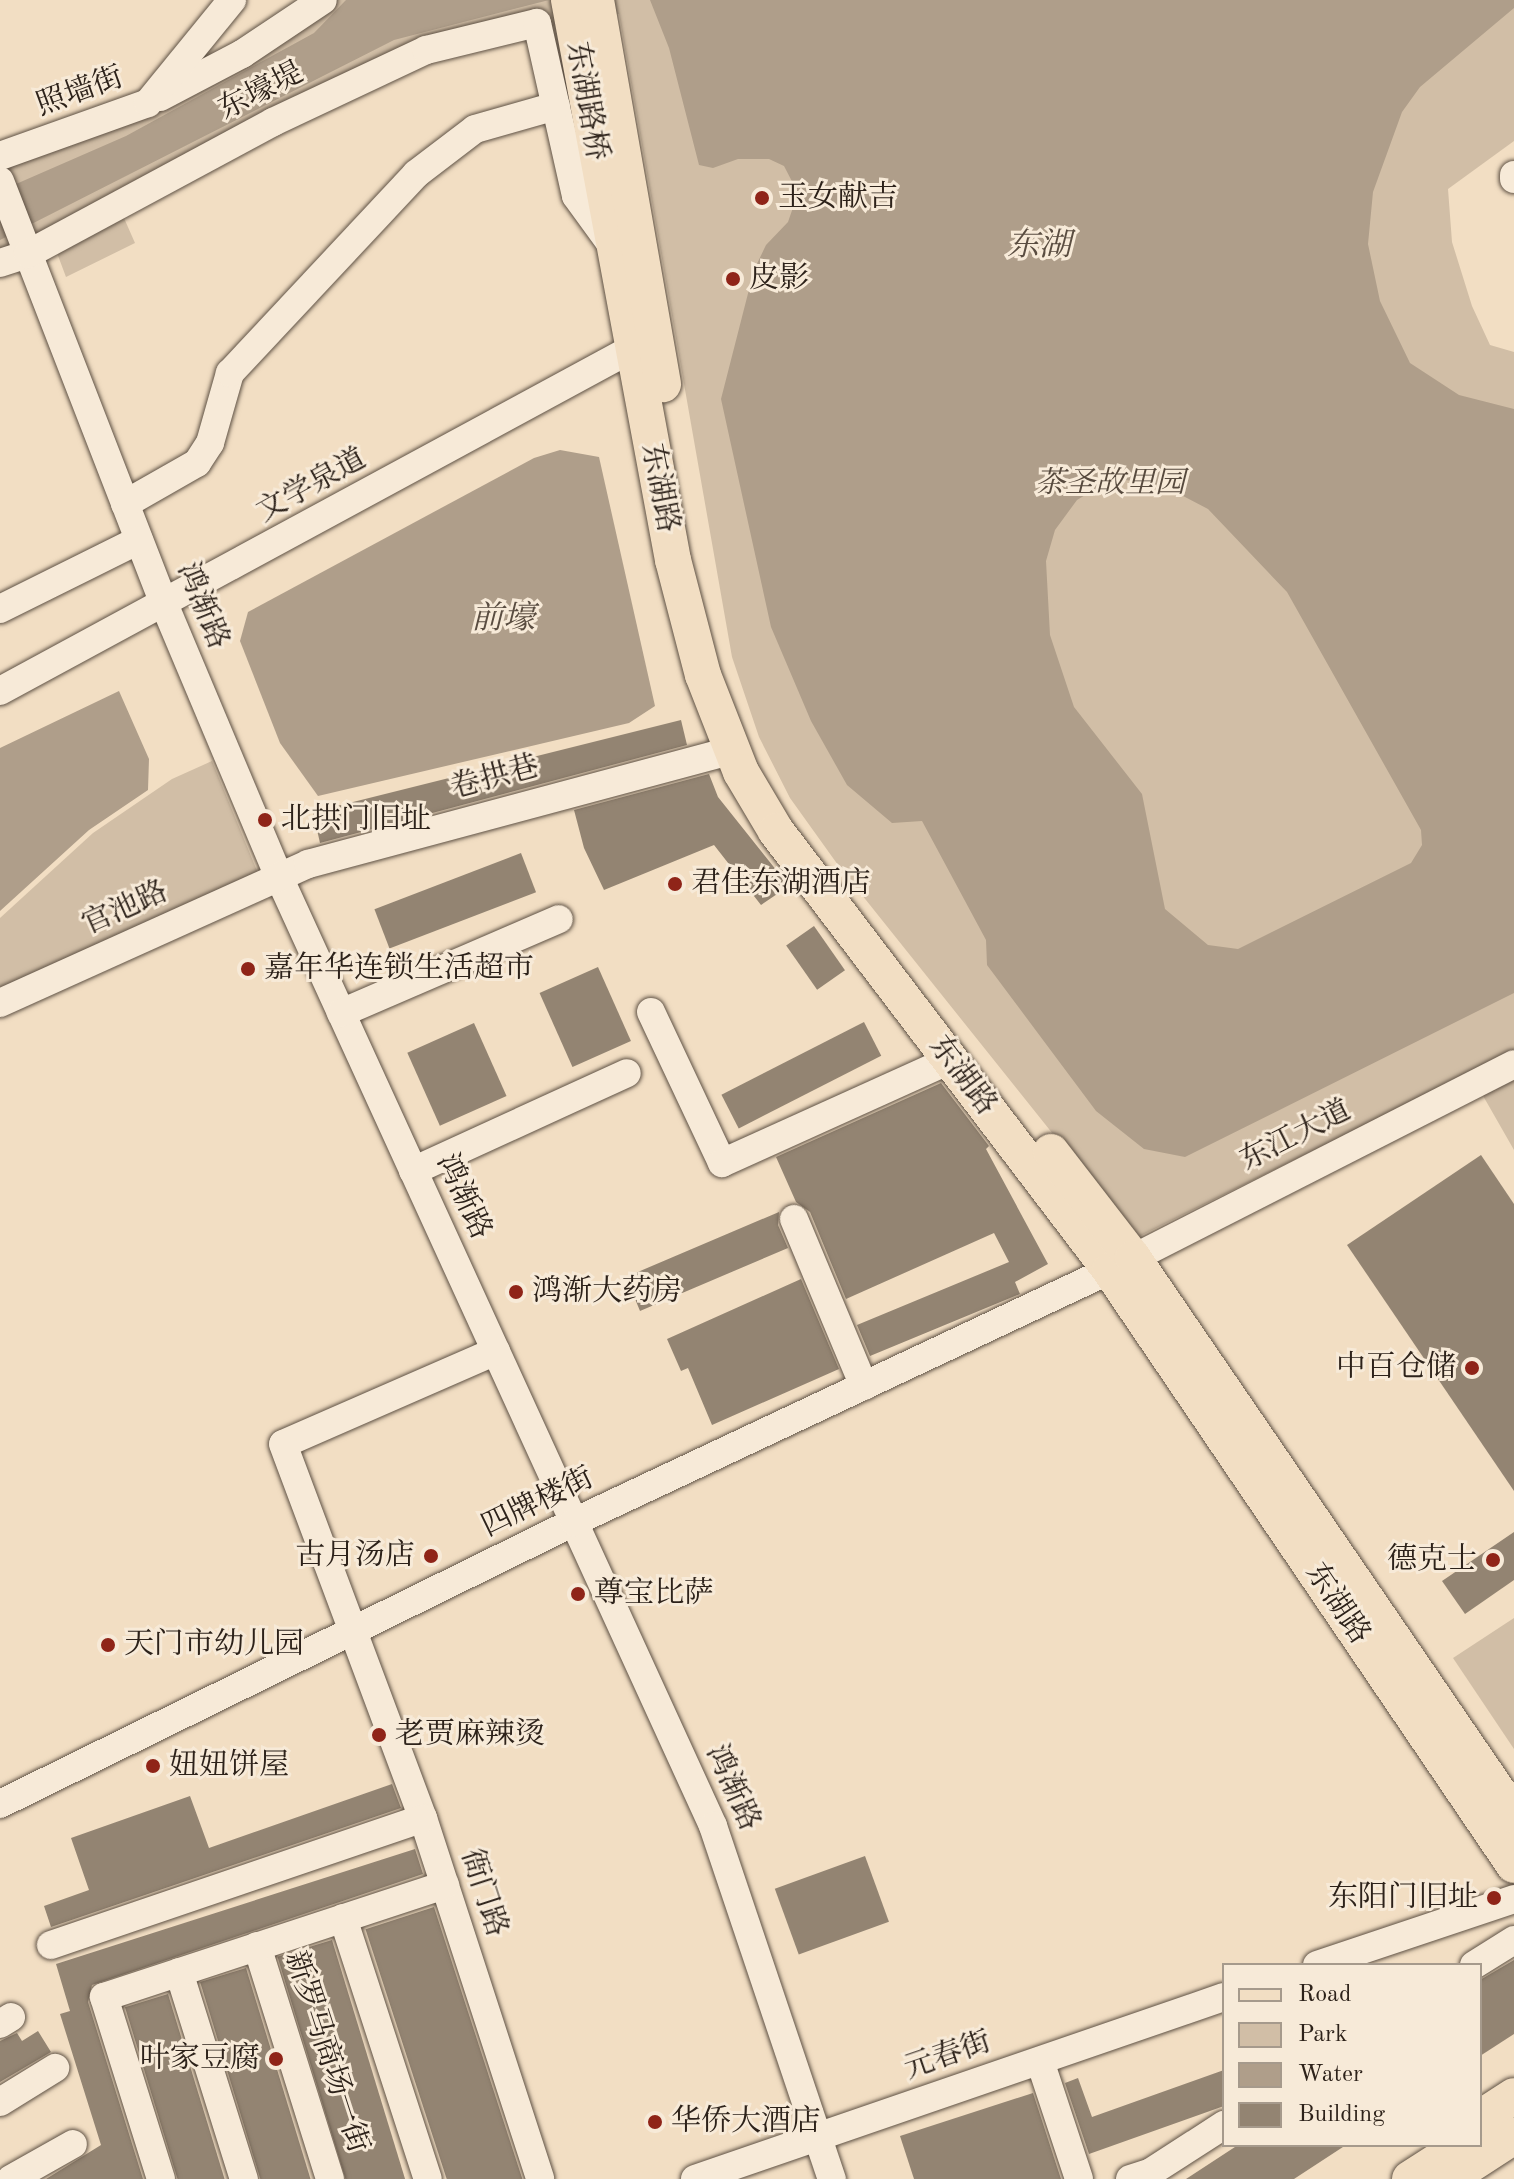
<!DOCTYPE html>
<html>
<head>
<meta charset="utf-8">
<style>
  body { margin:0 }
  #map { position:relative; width:1514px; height:2179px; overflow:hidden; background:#f2dec3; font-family:"Old Standard TT","Noto Serif SC",serif }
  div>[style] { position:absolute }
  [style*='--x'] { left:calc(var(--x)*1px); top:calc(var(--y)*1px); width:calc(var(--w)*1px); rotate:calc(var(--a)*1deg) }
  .green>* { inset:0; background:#d1bea6 }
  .water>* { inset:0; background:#af9e8a }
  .building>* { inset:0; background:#938472; transform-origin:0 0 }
  .roads { filter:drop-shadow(0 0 2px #5e5144) drop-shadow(0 0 2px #5e5144) }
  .minor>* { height:28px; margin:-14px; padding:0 14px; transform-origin:14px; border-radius:14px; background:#f7ead8 }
  .major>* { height:36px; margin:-18px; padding:0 18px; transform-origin:18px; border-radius:18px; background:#f2dec3 }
  .dots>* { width:22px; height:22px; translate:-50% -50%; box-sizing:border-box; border:4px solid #f7ead8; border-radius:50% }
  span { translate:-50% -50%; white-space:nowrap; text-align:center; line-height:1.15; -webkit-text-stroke:6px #f7ead8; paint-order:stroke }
  .street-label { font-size:30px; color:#2d221a }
  .poi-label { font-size:30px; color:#2d221a }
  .left { translate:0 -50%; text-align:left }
  .right { translate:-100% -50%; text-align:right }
  .park-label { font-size:30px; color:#56493d; font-style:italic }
  .water-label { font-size:32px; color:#5a4d41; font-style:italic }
  .legend { position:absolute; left:1222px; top:1963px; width:260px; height:184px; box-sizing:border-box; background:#f7ead8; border:2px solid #a69a8c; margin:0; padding:10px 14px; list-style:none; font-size:24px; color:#2d221a }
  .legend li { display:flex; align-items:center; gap:16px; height:40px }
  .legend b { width:40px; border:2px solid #a69a8c }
</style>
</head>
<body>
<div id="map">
  <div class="green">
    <i style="clip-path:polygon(319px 0,1514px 0,1514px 141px,1448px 189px,1452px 242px,1472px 306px,1490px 345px,1514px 352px,1514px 1150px,1470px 1073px,1136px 1238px,838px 865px,790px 798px,759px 737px,732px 657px,619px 14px,437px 47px,120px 209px,135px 243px,66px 277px,57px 253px,0 270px,0 152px,148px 101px)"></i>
    <i style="clip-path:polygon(212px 761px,260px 878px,0 995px,0 918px,93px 833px,172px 779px)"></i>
    <i style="clip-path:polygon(1514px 1618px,1514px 1749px,1453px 1658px)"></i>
  </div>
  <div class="water">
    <i style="clip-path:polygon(346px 0,549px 0,394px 40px,0 240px,0 191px,126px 136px,314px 33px)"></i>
    <i style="clip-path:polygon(evenodd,650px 0,1514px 0,1514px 8px,1420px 87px,1402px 112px,1373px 192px,1368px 244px,1380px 301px,1410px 363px,1459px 395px,1514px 409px,1514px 993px,1185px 1157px,1144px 1149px,1096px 1111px,987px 965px,986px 940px,922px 821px,892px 823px,847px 785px,811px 721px,771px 627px,721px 399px,754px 270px,766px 245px,788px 222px,798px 193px,784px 166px,769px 159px,738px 159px,713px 168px,699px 165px,669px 48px,650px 0,1126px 480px,1164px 486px,1208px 509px,1287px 592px,1421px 830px,1422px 845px,1411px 863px,1238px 949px,1208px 945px,1165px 909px,1142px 794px,1074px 707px,1050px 635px,1046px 561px,1055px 530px,1077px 500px,1100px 486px,1126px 480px)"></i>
    <i style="clip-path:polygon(560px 450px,599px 457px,655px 706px,629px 723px,318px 796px,280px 743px,240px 641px,248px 612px,534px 458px)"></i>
    <i style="clip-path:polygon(119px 691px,149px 759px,148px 790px,89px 830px,0 911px,0 748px)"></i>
  </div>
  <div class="building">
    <i style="clip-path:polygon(681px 720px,687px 745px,320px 843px,313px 812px)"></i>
    <i style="clip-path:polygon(709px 774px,718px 797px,789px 886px,761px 905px,714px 845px,604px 890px,584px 848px,574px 810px)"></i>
    <i style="left:521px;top:853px;width:42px;height:157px;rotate:69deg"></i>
    <i style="left:814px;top:926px;width:54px;height:34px;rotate:55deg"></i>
    <i style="left:598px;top:967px;width:81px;height:64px;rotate:66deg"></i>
    <i style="left:864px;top:1022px;width:38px;height:160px;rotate:63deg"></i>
    <i style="left:474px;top:1023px;width:80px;height:73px;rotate:66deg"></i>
    <i style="clip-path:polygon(941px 1083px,989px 1146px,986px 1149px,1048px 1264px,1015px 1282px,1020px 1294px,870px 1356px,857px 1325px,1009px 1262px,994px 1233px,846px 1299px,810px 1212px,796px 1202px,776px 1157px)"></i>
    <i style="clip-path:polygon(1481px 1155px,1514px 1204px,1514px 1491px,1347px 1245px)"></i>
    <i style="clip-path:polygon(779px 1212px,778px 1225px,788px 1248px,640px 1311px,626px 1277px)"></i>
    <i style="clip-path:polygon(801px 1279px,839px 1369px,712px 1425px,688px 1368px,681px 1371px,667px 1339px)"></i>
    <i style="clip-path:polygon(1514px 1532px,1514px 1580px,1465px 1614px,1442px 1581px)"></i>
    <i style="clip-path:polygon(392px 1784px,401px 1808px,51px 1927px,44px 1906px,89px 1890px,71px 1838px,190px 1796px,209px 1848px)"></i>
    <i style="clip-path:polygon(415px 1849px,423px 1874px,92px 1985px,88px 2002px,143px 2179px,46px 2179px,101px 2145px,60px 2014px,70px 2011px,56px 1964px)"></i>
    <i style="left:865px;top:1856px;width:70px;height:96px;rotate:70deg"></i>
    <i style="left:434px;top:1907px;width:286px;height:72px;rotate:72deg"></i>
    <i style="left:332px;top:1940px;width:250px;height:57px;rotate:73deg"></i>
    <i style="clip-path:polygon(1514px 1960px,1514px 2034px,1480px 2056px,1480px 1980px)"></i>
    <i style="left:246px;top:1968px;width:221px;height:48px;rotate:73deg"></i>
    <i style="left:168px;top:1994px;width:194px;height:45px;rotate:73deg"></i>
    <i style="clip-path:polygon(38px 2031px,51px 2052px,0 2082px,0 2041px,17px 2033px,22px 2041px)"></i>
    <i style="clip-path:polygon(1224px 2070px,1224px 2106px,1089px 2154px,1065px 2083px,1078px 2078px,1092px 2117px)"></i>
    <i style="clip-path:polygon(1033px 2093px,1061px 2179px,914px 2179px,900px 2136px)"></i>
    <i style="clip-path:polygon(1238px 2145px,1346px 2145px,1294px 2179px,1186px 2179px)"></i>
  </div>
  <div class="roads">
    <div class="minor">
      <i style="--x:160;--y:97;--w:93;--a:-27.7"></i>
      <i style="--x:242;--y:54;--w:97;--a:-33.7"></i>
      <i style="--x:0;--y:156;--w:157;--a:-19.7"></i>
      <i style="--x:148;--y:103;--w:133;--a:-50.8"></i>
      <i style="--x:1514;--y:175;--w:4;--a:90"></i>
      <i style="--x:0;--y:181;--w:456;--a:68.8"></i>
      <i style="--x:165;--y:606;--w:294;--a:67.2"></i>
      <i style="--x:279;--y:877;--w:1044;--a:65.42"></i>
      <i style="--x:713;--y:1826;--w:373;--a:71.4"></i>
      <i style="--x:0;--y:263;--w:29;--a:-18"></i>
      <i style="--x:28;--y:254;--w:278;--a:-28.3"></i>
      <i style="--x:273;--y:122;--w:169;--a:-25.2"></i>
      <i style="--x:426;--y:50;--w:114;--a:-13.7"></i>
      <i style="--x:537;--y:23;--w:177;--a:77.3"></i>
      <i style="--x:576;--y:196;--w:59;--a:53.9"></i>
      <i style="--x:125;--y:504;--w:83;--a:-29.7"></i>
      <i style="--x:197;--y:463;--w:24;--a:-57"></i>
      <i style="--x:210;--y:443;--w:73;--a:-74.1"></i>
      <i style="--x:230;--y:373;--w:272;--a:-46.9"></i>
      <i style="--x:416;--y:174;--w:74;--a:-37.3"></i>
      <i style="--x:475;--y:129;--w:84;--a:-15.9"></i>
      <i style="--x:0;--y:609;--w:155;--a:-26.4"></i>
      <i style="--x:0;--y:691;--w:739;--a:-28.44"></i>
      <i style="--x:0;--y:1003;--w:338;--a:-24.3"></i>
      <i style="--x:308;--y:864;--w:438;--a:-15"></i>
      <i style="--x:651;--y:1012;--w:167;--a:64.8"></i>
      <i style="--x:722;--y:1163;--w:250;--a:-24.3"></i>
      <i style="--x:341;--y:1013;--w:237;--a:-23.3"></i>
      <i style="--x:413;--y:1171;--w:235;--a:-24.6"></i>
      <i style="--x:794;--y:1219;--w:181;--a:67.3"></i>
      <i style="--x:496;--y:1351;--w:232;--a:156.4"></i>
      <i style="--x:283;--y:1444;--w:399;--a:69.5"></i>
      <i style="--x:423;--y:1818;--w:379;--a:72"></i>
      <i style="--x:0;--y:1804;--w:640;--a:-26.16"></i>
      <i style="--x:574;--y:1522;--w:592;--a:-25.18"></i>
      <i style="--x:1110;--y:1270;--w:453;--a:-27"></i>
      <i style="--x:343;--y:1918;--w:274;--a:72"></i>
      <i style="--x:51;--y:1945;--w:393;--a:-18.8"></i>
      <i style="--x:257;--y:1946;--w:244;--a:72.6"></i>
      <i style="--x:1317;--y:1965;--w:208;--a:-18.5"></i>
      <i style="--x:1474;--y:1965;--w:47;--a:-32"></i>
      <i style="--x:179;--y:1972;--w:217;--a:72.6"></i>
      <i style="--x:0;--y:2024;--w:13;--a:-32"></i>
      <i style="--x:1040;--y:2061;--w:124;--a:71.7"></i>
      <i style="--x:0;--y:2102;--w:65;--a:-31.7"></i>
      <i style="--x:11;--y:2179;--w:71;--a:-29.4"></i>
      <i style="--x:161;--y:2179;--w:191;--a:-107.4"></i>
      <i style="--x:104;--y:1997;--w:359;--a:-18.2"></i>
      <i style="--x:695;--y:2179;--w:559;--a:-18.99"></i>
      <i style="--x:1130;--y:2179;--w:22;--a:-18"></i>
      <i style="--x:1151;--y:2172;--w:87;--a:-32.8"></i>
    </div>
    <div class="major">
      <i style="--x:569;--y:0;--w:570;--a:79.48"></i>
      <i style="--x:673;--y:560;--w:119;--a:75.4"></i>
      <i style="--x:703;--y:675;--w:104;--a:68.6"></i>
      <i style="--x:741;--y:772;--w:69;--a:59.3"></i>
      <i style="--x:776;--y:831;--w:552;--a:52.74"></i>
      <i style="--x:1110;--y:1270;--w:719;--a:55.82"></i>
      <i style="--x:596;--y:0;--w:390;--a:80.1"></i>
      <i style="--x:1051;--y:1152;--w:134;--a:52.3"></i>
      <i style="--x:1133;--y:1258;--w:675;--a:55.63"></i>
      <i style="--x:1480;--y:2118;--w:40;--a:-32.9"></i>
      <i style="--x:1410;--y:2179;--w:63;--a:-32.7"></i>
      <i style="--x:1448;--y:2179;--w:79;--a:-33.1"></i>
    </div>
  </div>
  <div class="dots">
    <i style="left:762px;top:198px;background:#8f2418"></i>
    <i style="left:733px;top:279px;background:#8f2418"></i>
    <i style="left:265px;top:820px;background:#8f2418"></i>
    <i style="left:675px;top:884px;background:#8f2418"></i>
    <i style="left:248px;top:969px;background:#8f2418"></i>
    <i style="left:516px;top:1292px;background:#8f2418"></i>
    <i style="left:1472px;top:1368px;background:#8f2418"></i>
    <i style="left:431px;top:1556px;background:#8f2418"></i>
    <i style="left:1493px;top:1560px;background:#8f2418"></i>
    <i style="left:578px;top:1594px;background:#8f2418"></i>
    <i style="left:108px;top:1645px;background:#8f2418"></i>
    <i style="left:379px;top:1735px;background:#8f2418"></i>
    <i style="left:153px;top:1766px;background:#8f2418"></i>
    <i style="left:1494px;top:1898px;background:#8f2418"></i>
    <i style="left:276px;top:2059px;background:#8f2418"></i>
    <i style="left:655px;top:2122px;background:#8f2418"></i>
  </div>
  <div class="street-label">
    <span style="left:80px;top:92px;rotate:-20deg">照墙街</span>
    <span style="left:261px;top:92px;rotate:-27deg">东壕堤</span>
    <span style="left:586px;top:101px;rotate:80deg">东湖路桥</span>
    <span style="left:312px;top:486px;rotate:-29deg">文学泉道</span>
    <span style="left:659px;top:488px;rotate:79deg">东湖路</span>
    <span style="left:202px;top:606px;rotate:68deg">鸿渐路</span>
    <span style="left:495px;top:778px;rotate:-15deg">卷拱巷</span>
    <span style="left:125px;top:909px;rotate:-24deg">官池路</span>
    <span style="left:962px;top:1076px;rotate:53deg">东湖路</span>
    <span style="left:1296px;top:1136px;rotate:-27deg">东江大道</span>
    <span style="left:463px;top:1197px;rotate:65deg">鸿渐路</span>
    <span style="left:538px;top:1503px;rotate:-26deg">四牌楼街</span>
    <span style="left:1337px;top:1604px;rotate:56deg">东湖路</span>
    <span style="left:732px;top:1788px;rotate:66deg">鸿渐路</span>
    <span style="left:483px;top:1893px;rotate:72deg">衙门路</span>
    <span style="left:326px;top:2052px;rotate:72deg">新罗马商场一街</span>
    <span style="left:948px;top:2056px;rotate:-19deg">元春街</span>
  </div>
  <div class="poi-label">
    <span class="left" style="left:778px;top:198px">玉女献吉</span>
    <span class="left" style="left:749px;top:279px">皮影</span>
    <span class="left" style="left:281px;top:820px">北拱门旧址</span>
    <span class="left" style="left:691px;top:884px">君佳东湖酒店</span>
    <span class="left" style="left:264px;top:969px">嘉年华连锁生活超市</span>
    <span class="left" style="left:532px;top:1292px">鸿渐大药房</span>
    <span class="right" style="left:1456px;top:1368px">中百仓储</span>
    <span class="right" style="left:415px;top:1556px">古月汤店</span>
    <span class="right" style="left:1477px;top:1560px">德克士</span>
    <span class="left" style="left:594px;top:1594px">尊宝比萨</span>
    <span class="left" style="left:124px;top:1645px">天门市幼儿园</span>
    <span class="left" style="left:395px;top:1735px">老贾麻辣烫</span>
    <span class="left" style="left:169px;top:1766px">妞妞饼屋</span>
    <span class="right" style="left:1478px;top:1898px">东阳门旧址</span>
    <span class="right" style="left:260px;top:2059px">叶家豆腐</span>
    <span class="left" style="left:671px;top:2122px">华侨大酒店</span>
  </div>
  <div class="park-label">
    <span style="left:1110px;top:484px">茶圣故里园</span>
  </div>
  <div class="water-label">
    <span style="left:1039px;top:247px">东湖</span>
    <span style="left:503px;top:620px">前壕</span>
  </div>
  <ul class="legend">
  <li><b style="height:10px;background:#f2dec3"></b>Road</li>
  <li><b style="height:22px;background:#d1bea6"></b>Park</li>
  <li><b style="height:22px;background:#af9e8a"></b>Water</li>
  <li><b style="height:22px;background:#938472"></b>Building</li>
  </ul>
</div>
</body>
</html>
